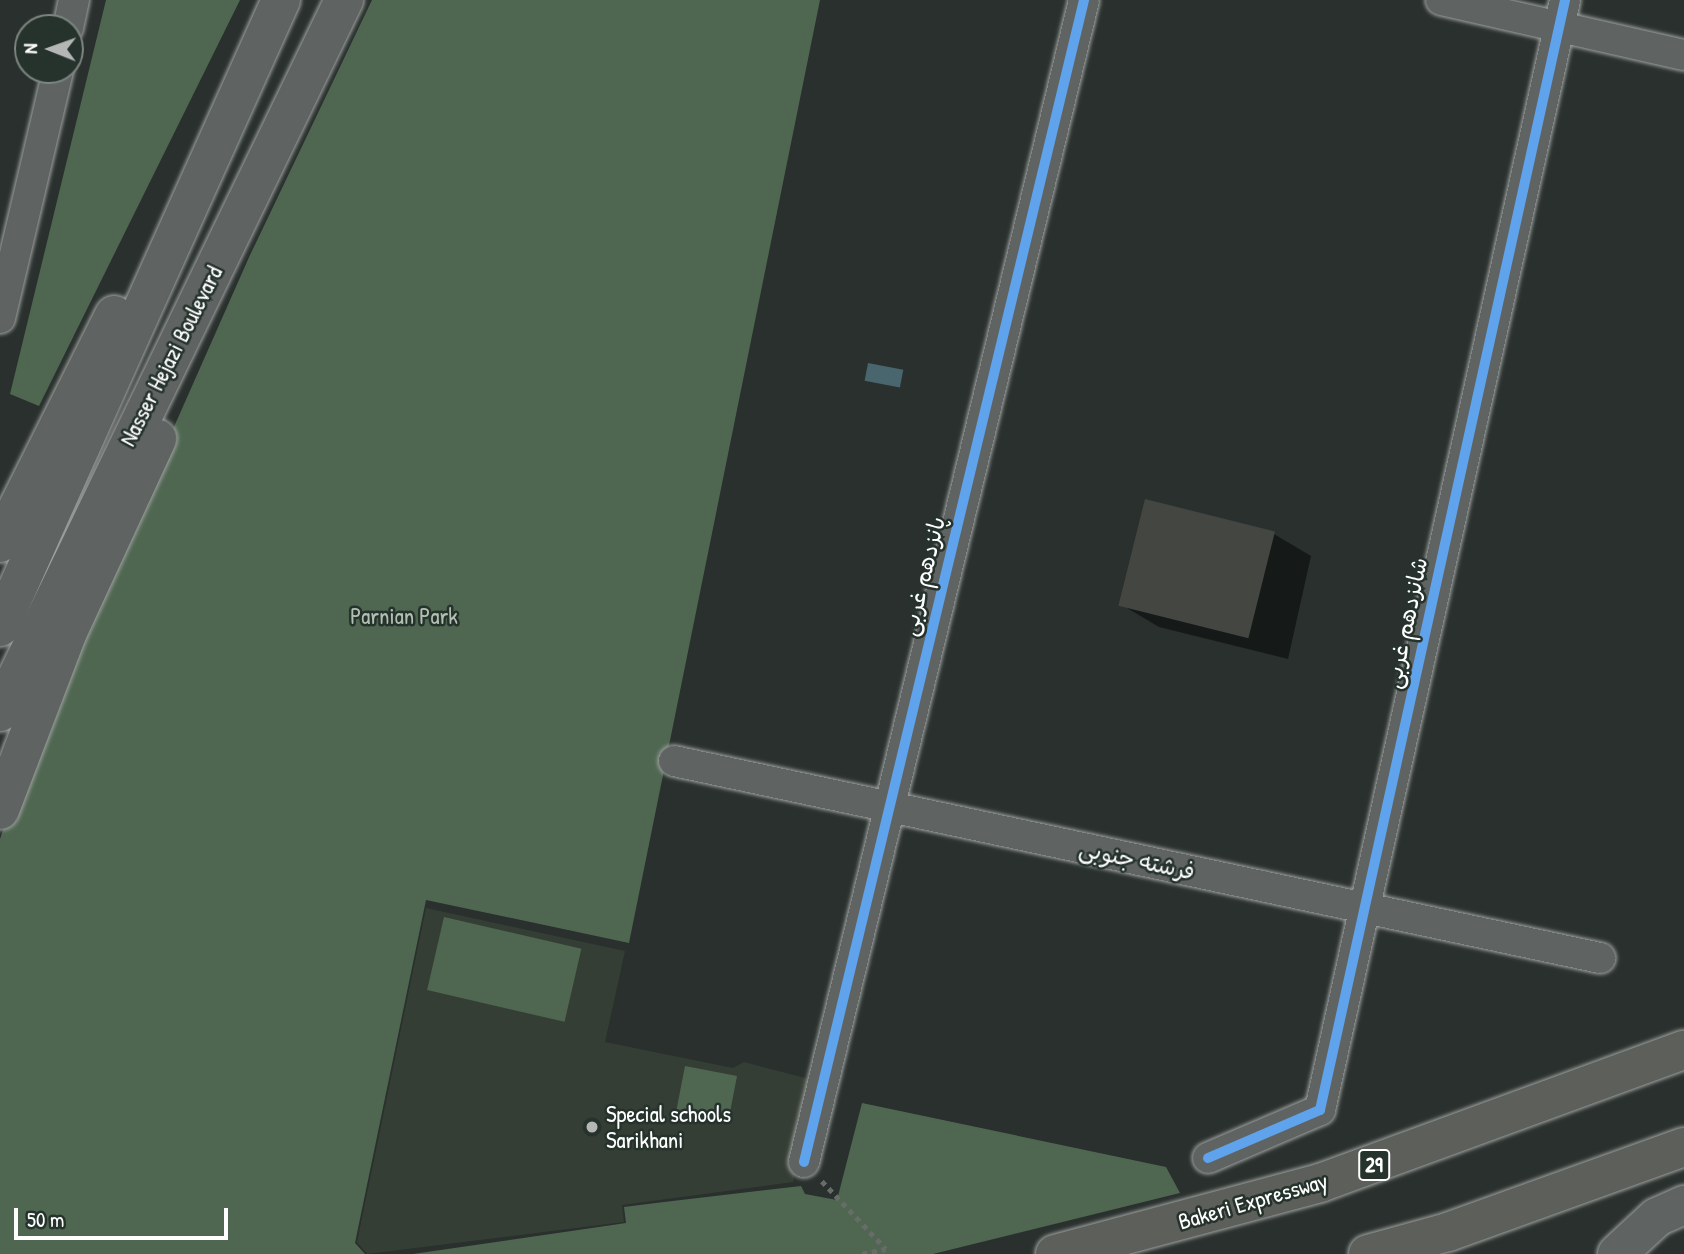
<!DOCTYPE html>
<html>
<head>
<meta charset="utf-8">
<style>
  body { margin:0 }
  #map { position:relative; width:1684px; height:1254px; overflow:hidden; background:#29302d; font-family:"Patrick Hand","Playpen Sans Arabic",sans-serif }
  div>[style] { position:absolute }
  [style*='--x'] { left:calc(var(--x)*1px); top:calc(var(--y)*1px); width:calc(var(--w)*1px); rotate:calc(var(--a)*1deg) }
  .built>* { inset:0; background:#353e35 }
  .green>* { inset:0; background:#4f6751; transform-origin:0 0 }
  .water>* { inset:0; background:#49656d; transform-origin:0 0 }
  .shadow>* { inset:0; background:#0007 }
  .building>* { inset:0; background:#434641; transform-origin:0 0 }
  .path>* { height:4.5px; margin-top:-2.25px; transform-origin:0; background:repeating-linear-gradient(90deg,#686c69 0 5px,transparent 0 10px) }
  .roads { filter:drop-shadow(0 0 2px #9fa2a0) drop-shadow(0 0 2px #9fa2a0) }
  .street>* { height:30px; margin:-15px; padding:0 15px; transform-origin:15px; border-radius:15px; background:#5f6362 }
  .secondary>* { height:38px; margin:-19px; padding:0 19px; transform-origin:19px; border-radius:19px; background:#5f6362 }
  .highway>* { height:38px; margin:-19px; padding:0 19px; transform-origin:19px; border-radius:19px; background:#5d5f5b }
  .cycleway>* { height:10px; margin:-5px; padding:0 5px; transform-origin:5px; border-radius:5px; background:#60a3ed }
  .dots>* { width:19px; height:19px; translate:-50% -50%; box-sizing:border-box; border:4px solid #26332d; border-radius:50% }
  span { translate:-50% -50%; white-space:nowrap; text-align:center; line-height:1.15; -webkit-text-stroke:5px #26332d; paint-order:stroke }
  .shield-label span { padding:2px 5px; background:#26332d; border:2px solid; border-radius:5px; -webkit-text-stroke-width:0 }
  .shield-label { font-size:21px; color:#fff; font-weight:700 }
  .street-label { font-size:23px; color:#fff }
  .park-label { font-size:23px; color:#b2bfb3 }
  .poi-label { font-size:23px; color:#fff }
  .left { translate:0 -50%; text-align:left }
  .north { position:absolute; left:14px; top:14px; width:70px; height:70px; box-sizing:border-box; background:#26332d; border:2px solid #7d8581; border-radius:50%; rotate:271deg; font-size:19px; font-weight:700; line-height:28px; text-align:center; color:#fff }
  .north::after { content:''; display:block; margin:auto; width:24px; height:32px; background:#b4b7b6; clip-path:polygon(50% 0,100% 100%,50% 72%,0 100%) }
  .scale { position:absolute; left:14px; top:1208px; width:214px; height:32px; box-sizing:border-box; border:4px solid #fff; border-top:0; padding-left:9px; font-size:21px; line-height:24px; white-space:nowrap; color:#fff; -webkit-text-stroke:5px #26332d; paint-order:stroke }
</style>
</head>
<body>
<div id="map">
  <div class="built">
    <i style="clip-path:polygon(426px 908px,625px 951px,605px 1042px,733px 1068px,744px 1062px,813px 1080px,793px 1182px,622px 1205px,624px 1222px,367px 1254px,357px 1242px)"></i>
  </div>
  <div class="green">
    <i style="clip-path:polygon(106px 0,240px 0,39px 406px,10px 394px)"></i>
    <i style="clip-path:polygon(372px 0,820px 0,629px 943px,426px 900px,355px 1243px,365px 1254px,0 1254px,0 839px,28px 757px,250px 255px)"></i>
    <i style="left:444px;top:917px;width:141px;height:75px;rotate:13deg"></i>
    <i style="left:685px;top:1066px;width:53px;height:44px;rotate:11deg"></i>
    <i style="clip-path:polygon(862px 1103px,1166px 1167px,1180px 1193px,933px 1254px,413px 1254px,626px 1223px,624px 1207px,664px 1202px,801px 1186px,805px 1194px,837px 1200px)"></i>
  </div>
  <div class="water">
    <i style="left:868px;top:363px;width:36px;height:18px;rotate:11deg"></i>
  </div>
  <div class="shadow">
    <i style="clip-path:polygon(1274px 534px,1311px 556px,1288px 659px,1159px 627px,1122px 605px)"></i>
  </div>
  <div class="building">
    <i style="left:1145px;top:499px;width:134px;height:110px;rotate:14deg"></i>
  </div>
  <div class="path">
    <i style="--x:822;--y:1181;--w:93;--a:46.7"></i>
    <i style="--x:862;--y:1254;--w:24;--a:-12"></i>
  </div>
  <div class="roads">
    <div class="street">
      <i style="--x:1441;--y:0;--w:249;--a:12.8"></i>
      <i style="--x:68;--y:28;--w:29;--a:-78"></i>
      <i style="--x:0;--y:318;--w:255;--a:-76.8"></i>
      <i style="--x:674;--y:761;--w:947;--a:12.01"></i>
      <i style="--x:1208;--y:1158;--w:122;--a:-23.2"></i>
      <i style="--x:1320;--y:1110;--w:1137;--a:-77.55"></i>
      <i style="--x:804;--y:1162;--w:1195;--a:-76.45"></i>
    </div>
    <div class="secondary">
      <i style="--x:0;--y:543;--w:255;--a:-63.4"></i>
      <i style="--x:0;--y:627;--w:687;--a:-65.86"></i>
      <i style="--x:0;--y:712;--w:791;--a:-64.21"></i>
      <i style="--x:0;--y:810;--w:191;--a:-69.1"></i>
      <i style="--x:68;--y:632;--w:213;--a:-65.2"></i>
      <i style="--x:1617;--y:1254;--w:54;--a:-42.8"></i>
      <i style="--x:1657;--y:1217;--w:30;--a:-24"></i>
    </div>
    <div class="highway">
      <i style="--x:1055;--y:1254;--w:274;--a:-15"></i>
      <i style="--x:1320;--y:1183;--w:388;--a:-20.1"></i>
      <i style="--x:1368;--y:1254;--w:83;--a:-15.4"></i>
      <i style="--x:1448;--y:1232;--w:251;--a:-19.8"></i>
    </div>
  </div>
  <div class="cycleway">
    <i style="--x:1208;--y:1158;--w:122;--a:-23.2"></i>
    <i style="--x:1320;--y:1110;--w:1137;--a:-77.55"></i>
    <i style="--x:804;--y:1162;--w:1195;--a:-76.45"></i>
  </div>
  <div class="dots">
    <i style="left:592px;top:1127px;background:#b4b7b6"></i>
  </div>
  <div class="shield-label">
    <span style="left:1374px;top:1165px">29</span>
  </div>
  <div class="street-label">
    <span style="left:171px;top:356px;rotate:-63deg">Nasser Hejazi Boulevard</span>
    <span style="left:923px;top:576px;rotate:-76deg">پانزدهم غربی</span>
    <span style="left:1406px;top:623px;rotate:-78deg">شانزدهم غربی</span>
    <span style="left:1137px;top:860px;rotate:12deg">فرشته جنوبی</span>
    <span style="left:1253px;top:1201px;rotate:-16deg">Bakeri Expressway</span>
  </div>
  <div class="park-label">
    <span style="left:404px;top:616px">Parnian Park</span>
  </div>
  <div class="poi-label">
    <span class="left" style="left:606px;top:1127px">Special schools<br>Sarikhani</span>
  </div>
  <div class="north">N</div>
  <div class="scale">50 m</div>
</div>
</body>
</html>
